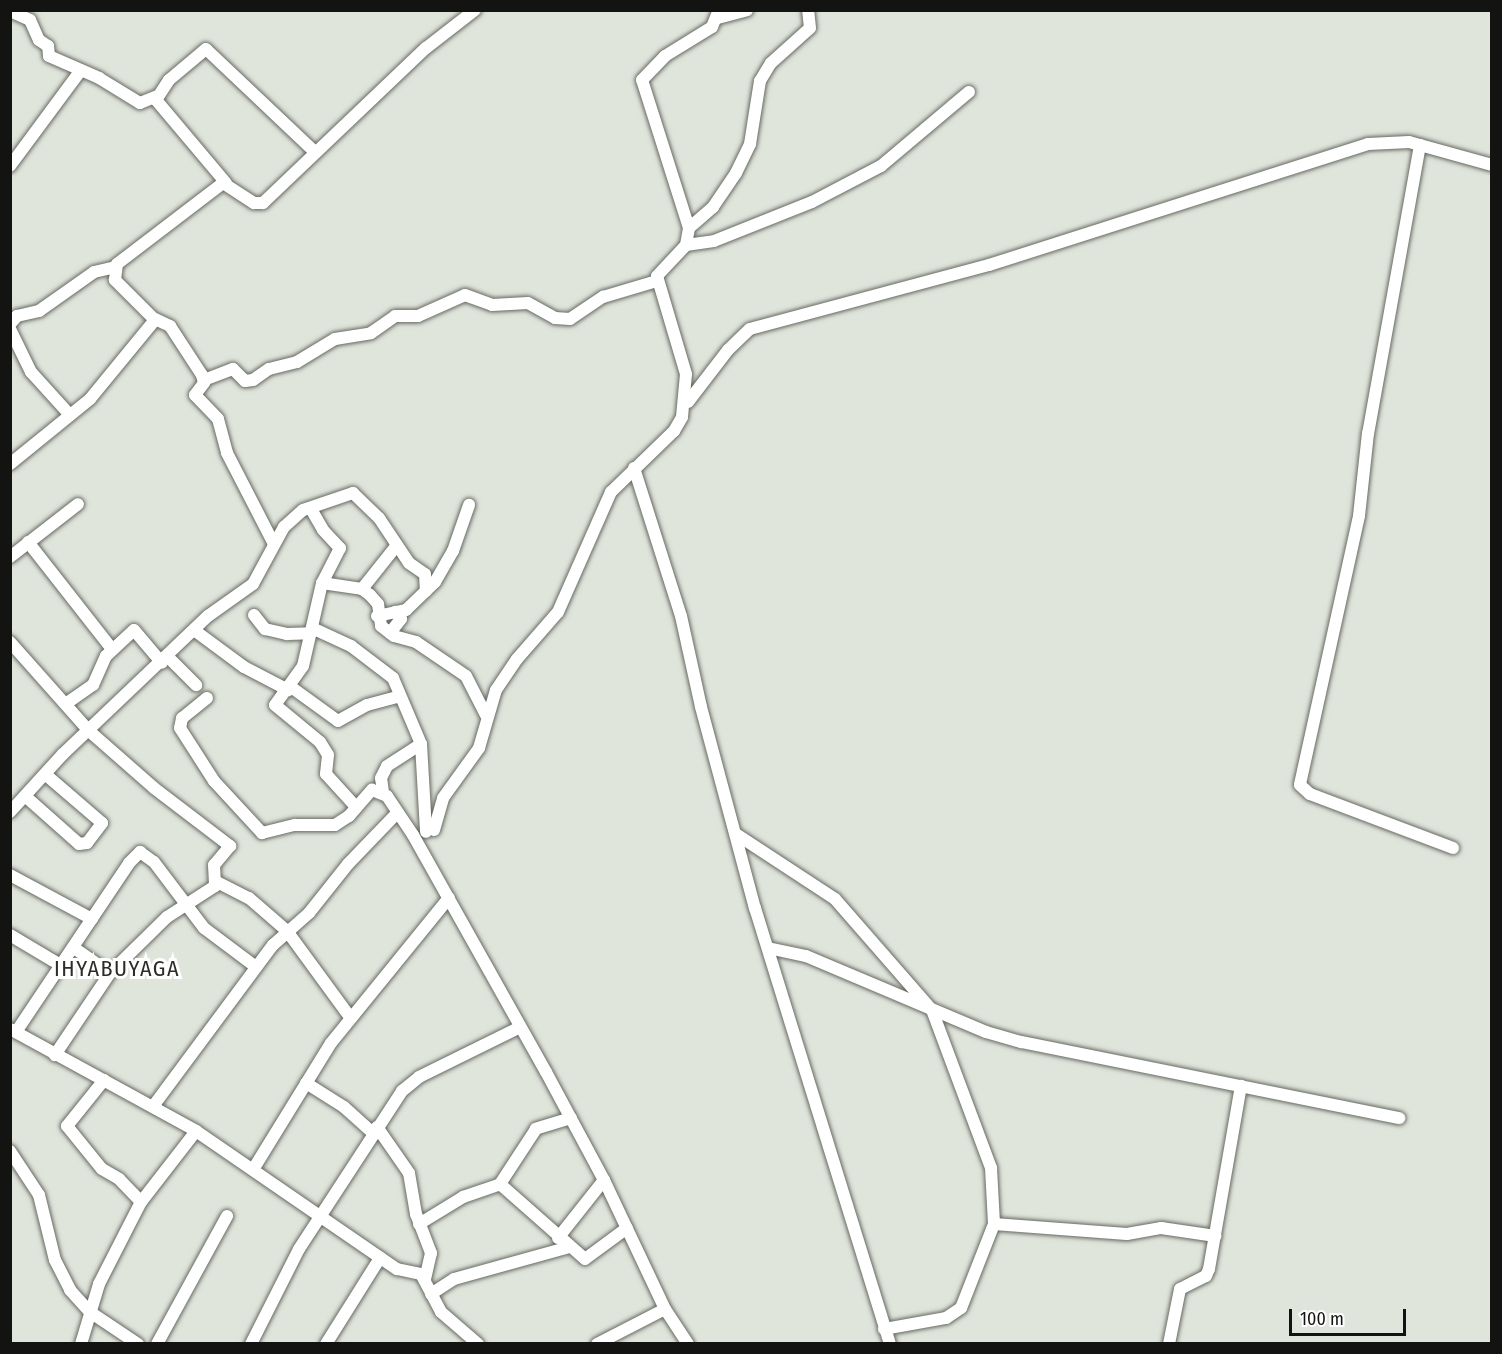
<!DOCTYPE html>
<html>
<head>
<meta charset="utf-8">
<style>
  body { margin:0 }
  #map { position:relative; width:1502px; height:1354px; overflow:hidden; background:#e0e5dc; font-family:"Fira Sans Condensed",sans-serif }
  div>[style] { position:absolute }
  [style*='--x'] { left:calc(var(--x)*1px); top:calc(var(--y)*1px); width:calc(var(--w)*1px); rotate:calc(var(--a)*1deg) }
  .roads { filter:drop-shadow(0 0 2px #666a62) drop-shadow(0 0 2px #666a62) }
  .minor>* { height:12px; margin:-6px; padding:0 6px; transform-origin:6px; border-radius:6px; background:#fff }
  span { translate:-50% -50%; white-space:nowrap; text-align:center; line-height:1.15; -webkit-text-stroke:6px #fff; paint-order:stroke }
  .quarter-label { font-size:22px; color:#2b2e27; letter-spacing:1.5px }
  .frame { position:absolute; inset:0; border:12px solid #131411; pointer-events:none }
  .scale { position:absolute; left:1289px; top:1309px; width:117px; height:27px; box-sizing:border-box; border:3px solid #131411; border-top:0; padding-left:8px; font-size:18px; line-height:21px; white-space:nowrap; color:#131411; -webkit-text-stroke:4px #fff; paint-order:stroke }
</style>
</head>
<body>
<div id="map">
  <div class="roads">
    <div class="minor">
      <i style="--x:10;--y:11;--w:22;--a:24"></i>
      <i style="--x:30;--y:20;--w:22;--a:66"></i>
      <i style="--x:39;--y:40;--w:11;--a:34"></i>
      <i style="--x:48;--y:46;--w:10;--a:84"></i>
      <i style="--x:49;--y:56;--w:55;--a:23.7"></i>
      <i style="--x:99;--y:78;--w:48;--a:31.4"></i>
      <i style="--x:140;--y:103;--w:18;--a:-22"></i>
      <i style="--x:718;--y:18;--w:30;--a:-15"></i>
      <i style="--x:1420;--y:145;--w:293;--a:100.2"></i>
      <i style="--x:1368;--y:433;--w:83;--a:96.2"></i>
      <i style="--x:1359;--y:516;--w:275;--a:102.4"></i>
      <i style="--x:1300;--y:785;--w:13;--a:42"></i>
      <i style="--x:1310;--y:794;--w:153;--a:20.7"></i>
      <i style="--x:10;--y:166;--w:119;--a:-53.5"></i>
      <i style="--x:226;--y:183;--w:109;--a:-130.1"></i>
      <i style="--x:156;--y:100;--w:24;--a:-57"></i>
      <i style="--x:169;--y:80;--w:48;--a:-40"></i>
      <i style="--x:206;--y:49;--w:150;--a:43.4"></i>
      <i style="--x:689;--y:228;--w:32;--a:-41"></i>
      <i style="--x:713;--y:207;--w:41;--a:-55.9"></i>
      <i style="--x:736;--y:173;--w:32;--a:-64"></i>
      <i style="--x:750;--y:144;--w:64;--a:-81"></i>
      <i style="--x:760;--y:81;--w:21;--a:-59"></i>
      <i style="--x:771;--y:63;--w:52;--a:-41.9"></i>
      <i style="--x:810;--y:28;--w:18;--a:-96"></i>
      <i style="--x:686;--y:245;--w:28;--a:-8"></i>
      <i style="--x:714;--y:241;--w:105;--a:-21.7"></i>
      <i style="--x:812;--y:202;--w:78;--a:-27.6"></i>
      <i style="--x:881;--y:166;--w:115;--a:-40.1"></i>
      <i style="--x:155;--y:319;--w:17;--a:25"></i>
      <i style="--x:170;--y:326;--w:59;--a:56.9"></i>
      <i style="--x:202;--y:375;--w:8;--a:76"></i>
      <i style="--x:204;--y:383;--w:15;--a:127"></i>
      <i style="--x:195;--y:395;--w:33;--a:46"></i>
      <i style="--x:218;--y:419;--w:35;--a:75"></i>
      <i style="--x:227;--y:453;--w:102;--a:62.7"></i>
      <i style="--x:10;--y:324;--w:11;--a:-49"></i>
      <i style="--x:17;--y:316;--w:23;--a:-13"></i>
      <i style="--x:39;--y:311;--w:67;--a:-35.3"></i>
      <i style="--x:94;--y:272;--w:22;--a:-13"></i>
      <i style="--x:10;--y:329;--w:48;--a:64"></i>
      <i style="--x:31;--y:372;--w:58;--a:47.8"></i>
      <i style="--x:204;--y:380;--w:31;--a:-21"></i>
      <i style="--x:233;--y:369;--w:17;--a:45"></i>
      <i style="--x:245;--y:381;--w:8;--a:-7"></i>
      <i style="--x:253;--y:380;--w:19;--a:-35"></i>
      <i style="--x:269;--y:369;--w:29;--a:-14"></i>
      <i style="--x:297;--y:362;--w:44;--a:-31.2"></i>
      <i style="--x:335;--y:339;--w:36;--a:-9"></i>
      <i style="--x:371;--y:333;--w:29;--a:-35"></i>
      <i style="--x:395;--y:316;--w:23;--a:0"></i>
      <i style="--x:418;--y:316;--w:51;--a:-24.1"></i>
      <i style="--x:465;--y:295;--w:29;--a:20"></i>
      <i style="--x:492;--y:305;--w:36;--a:-3"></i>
      <i style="--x:528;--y:303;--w:31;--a:29"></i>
      <i style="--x:555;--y:318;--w:15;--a:4"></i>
      <i style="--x:570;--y:319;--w:40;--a:-34"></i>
      <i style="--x:603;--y:297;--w:56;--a:-16.5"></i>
      <i style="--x:688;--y:402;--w:66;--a:-52.4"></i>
      <i style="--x:728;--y:350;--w:30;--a:-44"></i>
      <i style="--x:750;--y:329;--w:247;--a:-15"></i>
      <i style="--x:989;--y:265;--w:398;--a:-17.7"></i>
      <i style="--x:1368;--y:144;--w:41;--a:-2.8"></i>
      <i style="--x:1409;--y:142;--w:86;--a:15.5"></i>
      <i style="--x:10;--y:464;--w:103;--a:-39.1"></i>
      <i style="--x:90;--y:399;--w:102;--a:-50.6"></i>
      <i style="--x:155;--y:320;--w:57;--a:-135"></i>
      <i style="--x:115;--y:280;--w:16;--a:-83"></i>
      <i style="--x:117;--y:264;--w:133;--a:-37.4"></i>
      <i style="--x:223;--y:183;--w:37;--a:33"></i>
      <i style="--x:254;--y:203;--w:9;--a:0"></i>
      <i style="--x:263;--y:203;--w:225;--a:-43.6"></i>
      <i style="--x:426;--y:48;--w:62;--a:-37.8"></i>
      <i style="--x:634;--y:468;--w:155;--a:72.4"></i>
      <i style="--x:681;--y:616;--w:93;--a:77.6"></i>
      <i style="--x:701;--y:707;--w:208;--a:75"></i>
      <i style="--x:755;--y:908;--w:456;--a:72.8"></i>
      <i style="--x:311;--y:509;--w:24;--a:60"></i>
      <i style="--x:323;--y:530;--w:25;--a:47"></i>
      <i style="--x:340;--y:548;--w:39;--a:117"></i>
      <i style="--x:322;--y:583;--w:85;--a:102.9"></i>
      <i style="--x:303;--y:666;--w:48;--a:125.7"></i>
      <i style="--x:275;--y:705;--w:58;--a:39.4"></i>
      <i style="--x:320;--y:742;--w:15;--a:58"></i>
      <i style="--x:328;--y:755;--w:19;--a:96"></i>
      <i style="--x:326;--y:774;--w:45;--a:47.7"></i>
      <i style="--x:28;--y:542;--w:136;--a:51.9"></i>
      <i style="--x:10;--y:557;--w:86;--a:-37.9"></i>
      <i style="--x:322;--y:583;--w:40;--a:8.5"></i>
      <i style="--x:362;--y:589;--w:10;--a:37"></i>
      <i style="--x:370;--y:595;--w:12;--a:48"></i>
      <i style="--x:378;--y:604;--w:22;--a:82"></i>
      <i style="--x:381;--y:626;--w:16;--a:38"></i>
      <i style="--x:394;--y:636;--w:23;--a:15"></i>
      <i style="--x:416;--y:642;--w:60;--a:34.2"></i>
      <i style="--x:466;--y:676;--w:44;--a:62.9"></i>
      <i style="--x:362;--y:589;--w:56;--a:-51.5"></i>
      <i style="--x:254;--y:615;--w:18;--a:52"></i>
      <i style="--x:265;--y:629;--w:23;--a:13"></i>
      <i style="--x:287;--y:634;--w:24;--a:-2"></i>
      <i style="--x:377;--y:616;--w:30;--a:-12"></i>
      <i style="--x:406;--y:610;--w:40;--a:-44"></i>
      <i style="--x:435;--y:582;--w:36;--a:-60"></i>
      <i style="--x:453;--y:551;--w:49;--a:-70.8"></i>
      <i style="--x:312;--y:628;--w:43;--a:24.8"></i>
      <i style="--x:351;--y:646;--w:53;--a:37.3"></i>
      <i style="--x:393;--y:678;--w:72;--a:67"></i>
      <i style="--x:421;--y:744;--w:88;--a:86.7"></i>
      <i style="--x:194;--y:630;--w:62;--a:36.5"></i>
      <i style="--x:244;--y:667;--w:50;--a:27.6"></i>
      <i style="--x:390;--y:633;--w:18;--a:-52"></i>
      <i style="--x:401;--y:619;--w:9;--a:-126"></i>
      <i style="--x:10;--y:642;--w:118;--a:48.4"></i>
      <i style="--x:88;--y:730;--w:88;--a:41.3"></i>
      <i style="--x:154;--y:788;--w:96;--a:37.3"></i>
      <i style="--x:230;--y:846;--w:25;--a:130"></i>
      <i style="--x:214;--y:865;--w:21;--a:87"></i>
      <i style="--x:215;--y:886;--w:57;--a:147.1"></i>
      <i style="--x:167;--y:917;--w:80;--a:135.5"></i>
      <i style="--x:110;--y:973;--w:99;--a:123.9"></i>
      <i style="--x:168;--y:657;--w:40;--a:45"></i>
      <i style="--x:291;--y:687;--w:58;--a:35.9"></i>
      <i style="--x:338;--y:721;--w:33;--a:-29"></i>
      <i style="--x:367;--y:705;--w:34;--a:-15"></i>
      <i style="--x:207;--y:698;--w:32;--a:141"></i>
      <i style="--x:182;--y:718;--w:10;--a:101"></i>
      <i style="--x:180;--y:728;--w:63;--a:57.3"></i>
      <i style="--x:214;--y:781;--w:71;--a:47.3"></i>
      <i style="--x:262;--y:833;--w:34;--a:-14"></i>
      <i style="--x:295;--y:825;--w:40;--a:0"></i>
      <i style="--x:335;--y:825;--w:17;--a:-33"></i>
      <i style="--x:349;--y:816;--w:35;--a:-49"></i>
      <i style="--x:372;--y:790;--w:16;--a:22"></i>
      <i style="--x:387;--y:796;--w:47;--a:56.3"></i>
      <i style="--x:413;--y:835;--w:272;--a:60.7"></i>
      <i style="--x:546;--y:1072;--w:123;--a:61.8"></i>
      <i style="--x:604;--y:1180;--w:143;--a:64.7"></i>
      <i style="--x:665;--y:1309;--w:42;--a:56.7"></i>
      <i style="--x:67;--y:703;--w:32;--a:-35"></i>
      <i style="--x:93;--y:685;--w:32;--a:-66"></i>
      <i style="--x:106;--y:656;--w:38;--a:-43"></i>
      <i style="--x:134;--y:630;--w:43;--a:49.7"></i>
      <i style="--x:383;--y:792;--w:14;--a:-98"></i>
      <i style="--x:381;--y:778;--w:13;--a:-63"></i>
      <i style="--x:387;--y:766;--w:40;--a:-32.9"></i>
      <i style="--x:25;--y:796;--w:72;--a:41.6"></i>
      <i style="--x:79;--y:844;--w:8;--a:-7"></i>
      <i style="--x:87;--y:843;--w:25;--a:-53"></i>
      <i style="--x:102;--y:823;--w:75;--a:-139.3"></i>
      <i style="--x:10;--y:812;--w:79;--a:-47.6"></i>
      <i style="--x:63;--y:754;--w:200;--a:-43.6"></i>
      <i style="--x:208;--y:616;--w:55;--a:-35.4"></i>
      <i style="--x:253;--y:584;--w:65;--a:-61.5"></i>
      <i style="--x:284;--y:527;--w:25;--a:-42"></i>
      <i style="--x:303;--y:510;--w:53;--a:-18.8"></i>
      <i style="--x:353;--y:493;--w:36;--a:44"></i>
      <i style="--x:379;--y:518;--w:54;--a:56.3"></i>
      <i style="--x:409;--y:563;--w:19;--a:35"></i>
      <i style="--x:425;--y:574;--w:17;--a:87"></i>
      <i style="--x:434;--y:830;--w:33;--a:-74"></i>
      <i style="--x:443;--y:798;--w:62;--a:-54.2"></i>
      <i style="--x:479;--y:748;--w:60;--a:-73.7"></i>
      <i style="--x:496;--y:690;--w:37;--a:-56"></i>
      <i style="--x:517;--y:659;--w:62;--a:-48.9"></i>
      <i style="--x:558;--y:612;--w:131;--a:-66.2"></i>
      <i style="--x:611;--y:492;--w:88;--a:-44.1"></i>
      <i style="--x:674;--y:431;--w:16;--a:-60"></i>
      <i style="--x:682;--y:417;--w:43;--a:-84.7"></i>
      <i style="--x:686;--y:374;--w:102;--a:-106.5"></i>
      <i style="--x:657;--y:276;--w:42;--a:-46.9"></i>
      <i style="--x:686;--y:245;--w:17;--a:-80"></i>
      <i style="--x:689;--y:228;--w:155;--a:-107.6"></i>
      <i style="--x:642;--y:80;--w:33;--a:-46"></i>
      <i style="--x:665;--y:56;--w:55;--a:-31.7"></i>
      <i style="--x:712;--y:27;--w:18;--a:-68"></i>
      <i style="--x:736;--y:834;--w:118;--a:33.3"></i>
      <i style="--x:835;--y:899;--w:147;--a:48.9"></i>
      <i style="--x:932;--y:1010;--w:169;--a:69.5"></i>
      <i style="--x:991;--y:1168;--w:56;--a:86.9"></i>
      <i style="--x:994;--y:1224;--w:90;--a:111.4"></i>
      <i style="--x:961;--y:1308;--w:18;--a:146"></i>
      <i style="--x:946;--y:1318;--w:63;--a:169.9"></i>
      <i style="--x:10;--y:875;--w:93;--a:28.2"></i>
      <i style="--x:217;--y:882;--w:36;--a:27"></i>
      <i style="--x:249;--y:898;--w:50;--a:41"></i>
      <i style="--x:287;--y:931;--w:107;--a:53.8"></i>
      <i style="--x:10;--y:935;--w:61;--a:30.8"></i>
      <i style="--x:74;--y:948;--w:44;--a:34.8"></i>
      <i style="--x:768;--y:948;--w:39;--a:12"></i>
      <i style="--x:806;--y:956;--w:195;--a:22.9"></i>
      <i style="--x:986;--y:1032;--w:37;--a:16"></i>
      <i style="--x:1022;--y:1042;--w:385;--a:11.4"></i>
      <i style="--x:10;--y:1029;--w:212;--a:28.7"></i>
      <i style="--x:196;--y:1131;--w:244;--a:34.5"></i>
      <i style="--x:397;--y:1269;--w:25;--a:12"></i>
      <i style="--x:421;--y:1274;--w:43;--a:62.2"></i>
      <i style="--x:441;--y:1312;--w:49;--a:40.9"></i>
      <i style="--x:16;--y:1032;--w:203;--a:-56.2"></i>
      <i style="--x:129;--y:863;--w:16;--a:-45"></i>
      <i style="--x:140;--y:852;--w:17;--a:36"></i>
      <i style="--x:154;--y:862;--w:83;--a:52.9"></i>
      <i style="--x:204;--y:928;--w:65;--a:36.9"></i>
      <i style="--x:104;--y:1080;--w:59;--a:128.8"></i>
      <i style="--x:67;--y:1126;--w:55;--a:50.9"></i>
      <i style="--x:102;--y:1169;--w:20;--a:30"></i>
      <i style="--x:119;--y:1179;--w:32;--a:46"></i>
      <i style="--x:306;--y:1083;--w:45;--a:32.3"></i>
      <i style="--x:344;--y:1107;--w:39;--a:42"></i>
      <i style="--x:154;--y:1105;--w:199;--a:-53.4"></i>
      <i style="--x:273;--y:945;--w:48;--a:-41.6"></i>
      <i style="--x:309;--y:913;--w:63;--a:-51.5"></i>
      <i style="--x:348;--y:864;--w:71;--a:-46.1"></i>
      <i style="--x:571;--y:1118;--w:37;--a:163"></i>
      <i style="--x:536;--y:1129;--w:66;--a:123.2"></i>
      <i style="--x:500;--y:1184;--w:113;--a:41.4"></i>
      <i style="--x:585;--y:1259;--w:52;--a:-36.4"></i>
      <i style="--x:377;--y:1127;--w:56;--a:55.2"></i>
      <i style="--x:409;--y:1173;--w:42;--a:80.3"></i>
      <i style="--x:416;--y:1214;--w:42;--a:69"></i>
      <i style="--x:431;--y:1253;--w:28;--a:103"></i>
      <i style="--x:10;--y:1151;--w:53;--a:56.6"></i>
      <i style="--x:39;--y:1195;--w:67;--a:76.2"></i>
      <i style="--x:55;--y:1260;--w:34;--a:63"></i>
      <i style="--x:70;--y:1290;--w:30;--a:48"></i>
      <i style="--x:90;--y:1312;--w:58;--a:33.7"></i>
      <i style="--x:254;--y:1168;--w:147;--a:-58.4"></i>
      <i style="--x:331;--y:1043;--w:187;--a:-50.9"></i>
      <i style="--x:419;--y:1224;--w:52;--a:-31.5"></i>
      <i style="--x:463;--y:1197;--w:39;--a:-19"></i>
      <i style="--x:994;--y:1224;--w:133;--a:4.3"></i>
      <i style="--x:1127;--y:1234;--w:35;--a:-10"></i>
      <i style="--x:1161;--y:1228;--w:55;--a:8.4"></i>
      <i style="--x:558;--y:1238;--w:74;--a:-51.6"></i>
      <i style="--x:431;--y:1294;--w:27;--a:-33"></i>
      <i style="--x:454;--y:1279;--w:119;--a:-15.5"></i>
      <i style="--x:81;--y:1344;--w:63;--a:-73.3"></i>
      <i style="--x:99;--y:1284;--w:92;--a:-62.9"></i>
      <i style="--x:141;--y:1202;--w:90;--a:-52.2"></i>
      <i style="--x:157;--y:1344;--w:146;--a:-61.3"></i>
      <i style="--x:251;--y:1344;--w:106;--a:-63.2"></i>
      <i style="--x:299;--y:1249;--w:189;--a:-56.9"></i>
      <i style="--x:402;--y:1091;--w:22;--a:-39"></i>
      <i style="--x:419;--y:1077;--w:113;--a:-26.3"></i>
      <i style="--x:326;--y:1344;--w:102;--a:-57.9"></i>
      <i style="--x:597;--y:1344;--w:76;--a:-27.2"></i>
      <i style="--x:1169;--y:1344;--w:56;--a:-78.7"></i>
      <i style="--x:1180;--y:1289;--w:29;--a:-27"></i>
      <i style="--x:1206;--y:1276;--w:8;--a:-67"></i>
      <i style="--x:1209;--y:1269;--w:186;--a:-80.1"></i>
    </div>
  </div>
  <div class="quarter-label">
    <span style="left:117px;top:969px">IHYABUYAGA</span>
  </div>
  <div class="frame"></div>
  <div class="scale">100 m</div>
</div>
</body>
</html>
